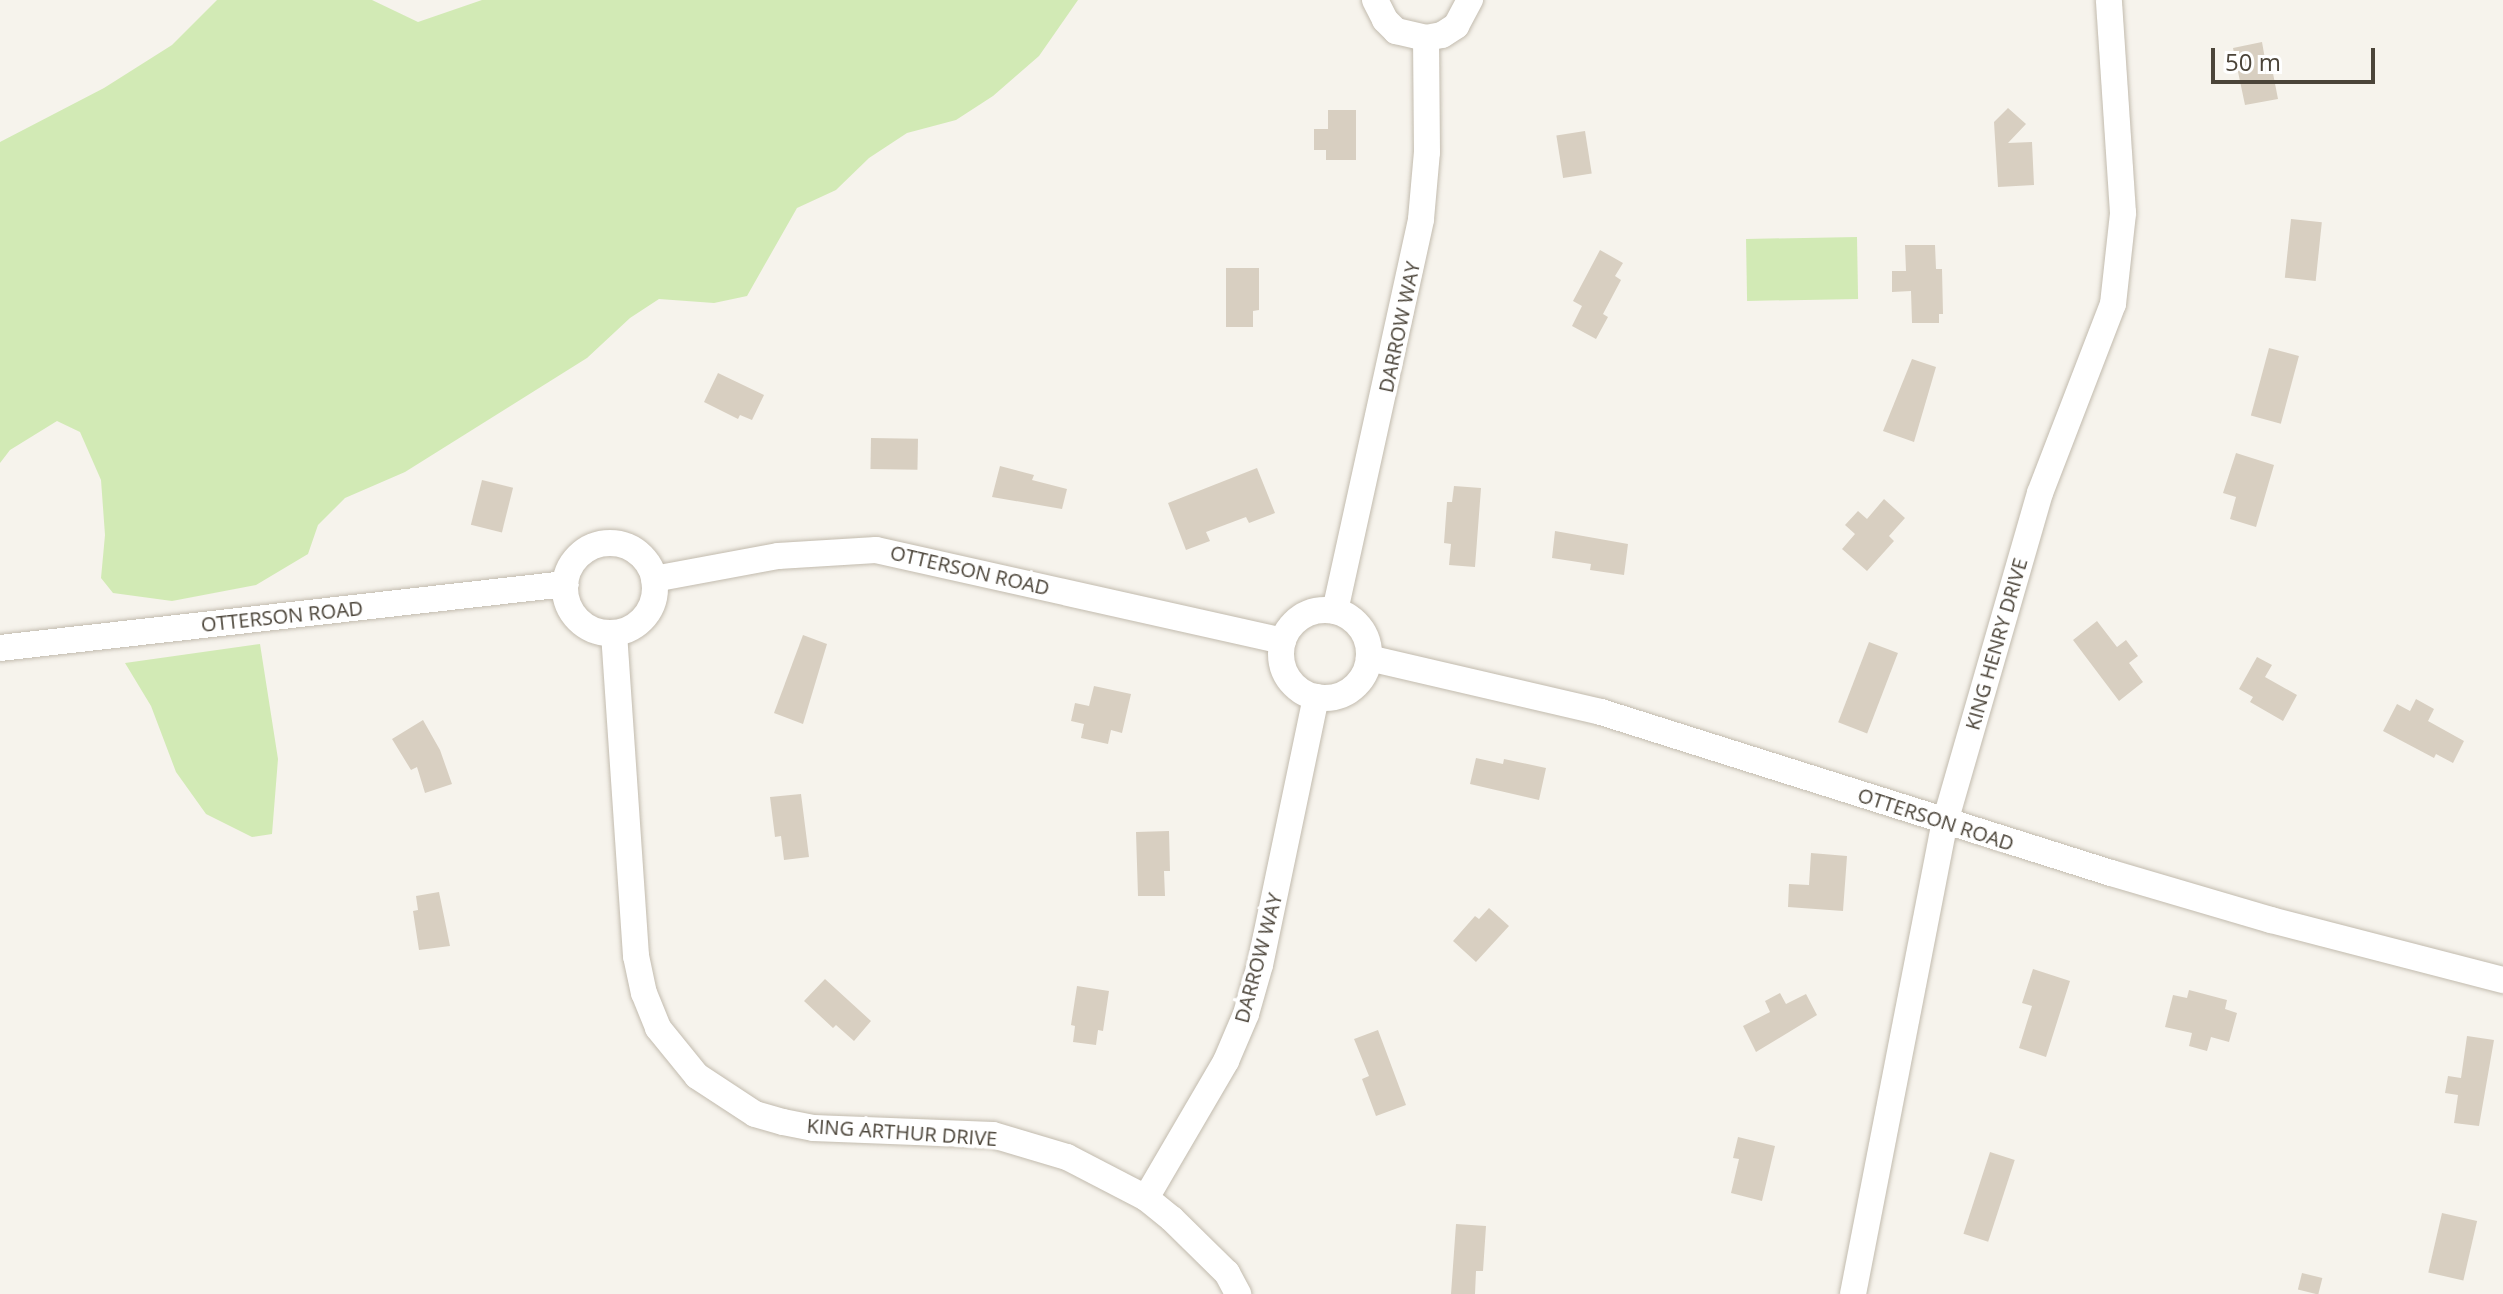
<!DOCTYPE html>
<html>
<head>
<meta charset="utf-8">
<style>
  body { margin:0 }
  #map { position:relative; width:2503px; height:1294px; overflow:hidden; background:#f6f3ec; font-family:"Open Sans",sans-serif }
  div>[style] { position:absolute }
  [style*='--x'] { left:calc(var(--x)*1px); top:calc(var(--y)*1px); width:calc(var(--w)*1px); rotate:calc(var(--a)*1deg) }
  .green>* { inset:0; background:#d2eab5; transform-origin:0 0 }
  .building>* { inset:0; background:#d8cfc1; transform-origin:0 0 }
  .roads { filter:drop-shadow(0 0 2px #c2bbae) drop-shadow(0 0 2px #c2bbae) }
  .minor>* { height:26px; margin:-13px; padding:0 13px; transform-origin:13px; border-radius:13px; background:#fff }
  .minor>.ring { margin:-13px; padding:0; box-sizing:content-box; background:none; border:26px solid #fff; border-radius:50% }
  span { translate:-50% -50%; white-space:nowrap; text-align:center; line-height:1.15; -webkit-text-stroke:7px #fff; paint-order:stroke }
  .street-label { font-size:20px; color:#4b4439 }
  .scale { position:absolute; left:2211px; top:48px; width:164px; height:36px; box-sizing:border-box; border:4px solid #4b4439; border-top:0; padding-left:10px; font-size:24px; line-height:28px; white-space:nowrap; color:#4b4439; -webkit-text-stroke:6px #fff; paint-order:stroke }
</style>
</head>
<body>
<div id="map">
  <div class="green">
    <i style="clip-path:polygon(217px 0,372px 0,418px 22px,482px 0,1078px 0,1039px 56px,993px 96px,956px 120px,907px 133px,869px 158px,836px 190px,797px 208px,747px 296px,714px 303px,659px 299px,630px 318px,587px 358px,405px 472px,345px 498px,318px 525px,308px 554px,256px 585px,172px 601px,113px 593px,101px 578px,105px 535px,101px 480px,80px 432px,57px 421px,10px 450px,0 463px,0 142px,104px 88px,172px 45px)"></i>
    <i style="left:1857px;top:237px;width:62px;height:111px;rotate:89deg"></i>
    <i style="clip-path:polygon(260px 644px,278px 759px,272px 834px,252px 837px,206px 814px,176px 772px,151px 706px,125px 663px)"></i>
  </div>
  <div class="building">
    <i style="clip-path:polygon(2262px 42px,2265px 59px,2270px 58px,2278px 99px,2245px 105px,2233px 48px)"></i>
    <i style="clip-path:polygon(2008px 108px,2026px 124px,2008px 143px,2032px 142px,2034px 185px,1998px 187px,1994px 122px)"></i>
    <i style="clip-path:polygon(1328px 110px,1356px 110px,1356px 160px,1326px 160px,1326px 150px,1314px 150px,1314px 129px,1328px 129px)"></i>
    <i style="left:1585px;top:131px;width:43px;height:29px;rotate:81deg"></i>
    <i style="left:2291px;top:219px;width:31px;height:59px;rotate:6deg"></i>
    <i style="clip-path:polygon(1905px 245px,1935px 245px,1936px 269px,1942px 269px,1943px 314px,1939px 314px,1939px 323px,1912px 323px,1911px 291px,1892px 292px,1892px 271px,1906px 271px)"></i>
    <i style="clip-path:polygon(1600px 250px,1623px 263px,1615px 276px,1621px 280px,1603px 314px,1608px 317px,1596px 339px,1572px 326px,1582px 306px,1573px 301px)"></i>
    <i style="clip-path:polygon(1226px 268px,1259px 268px,1259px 310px,1253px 311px,1253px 327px,1226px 327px)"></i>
    <i style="left:2269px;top:348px;width:31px;height:70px;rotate:15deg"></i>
    <i style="clip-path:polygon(1912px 359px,1936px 367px,1914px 442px,1883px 431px)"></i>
    <i style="clip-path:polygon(718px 373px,764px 395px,752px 420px,740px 415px,738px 419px,704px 402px)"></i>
    <i style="left:871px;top:438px;width:47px;height:31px;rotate:1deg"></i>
    <i style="clip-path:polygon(2236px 453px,2274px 465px,2256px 527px,2230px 519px,2236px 497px,2223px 493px)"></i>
    <i style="clip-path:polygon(1000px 466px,1034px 475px,1032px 480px,1067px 489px,1062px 509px,992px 497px)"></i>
    <i style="clip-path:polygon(1257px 468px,1275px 513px,1249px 523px,1246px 517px,1206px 532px,1210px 541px,1186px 550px,1168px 503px)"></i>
    <i style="left:482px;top:480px;width:32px;height:46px;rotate:14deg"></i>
    <i style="clip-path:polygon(1454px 486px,1481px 488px,1475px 567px,1449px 565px,1451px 544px,1444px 543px,1447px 502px,1452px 502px)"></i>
    <i style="clip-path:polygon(1884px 499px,1905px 518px,1889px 536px,1894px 541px,1867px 571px,1842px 549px,1855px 534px,1845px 525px,1858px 511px,1867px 519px)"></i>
    <i style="clip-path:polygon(1555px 531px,1628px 544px,1624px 575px,1590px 570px,1591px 564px,1552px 558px)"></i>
    <i style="clip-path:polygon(2097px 621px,2117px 647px,2126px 640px,2138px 656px,2129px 663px,2143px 682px,2119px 701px,2073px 640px)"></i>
    <i style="clip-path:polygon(803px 635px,827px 644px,803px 724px,774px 713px)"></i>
    <i style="left:1869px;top:642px;width:31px;height:86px;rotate:21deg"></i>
    <i style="clip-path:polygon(2257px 657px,2272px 665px,2265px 677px,2297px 695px,2283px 721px,2250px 702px,2253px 697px,2239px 689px)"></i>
    <i style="clip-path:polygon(1094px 686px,1131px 694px,1122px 733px,1111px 730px,1108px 744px,1081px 738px,1084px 724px,1071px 721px,1075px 703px,1089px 706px)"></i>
    <i style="clip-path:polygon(2416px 699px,2434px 709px,2428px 721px,2464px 741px,2453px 763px,2436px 754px,2434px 758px,2383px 731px,2397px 704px,2410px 711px)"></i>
    <i style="clip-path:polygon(423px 720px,440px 750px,452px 784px,425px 793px,417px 767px,411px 770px,392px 739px)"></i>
    <i style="clip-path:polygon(1476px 758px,1503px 764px,1504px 759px,1546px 768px,1539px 800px,1470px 784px)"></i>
    <i style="clip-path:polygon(801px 794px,809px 857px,784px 860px,781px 836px,775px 837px,770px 797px)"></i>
    <i style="clip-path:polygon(1169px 831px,1170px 871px,1164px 871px,1165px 896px,1138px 896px,1136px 832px)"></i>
    <i style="clip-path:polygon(1811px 853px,1847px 856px,1843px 911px,1788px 907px,1789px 884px,1809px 885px)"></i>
    <i style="clip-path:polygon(439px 892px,450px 946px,419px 950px,413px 911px,418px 910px,416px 896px)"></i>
    <i style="clip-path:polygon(1489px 908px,1509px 926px,1476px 962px,1453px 941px,1475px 916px,1479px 919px)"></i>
    <i style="clip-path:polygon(2033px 969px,2070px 981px,2046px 1057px,2019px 1048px,2032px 1006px,2022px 1003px)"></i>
    <i style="clip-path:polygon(825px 979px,871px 1021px,854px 1041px,836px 1025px,833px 1028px,804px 1001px)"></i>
    <i style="clip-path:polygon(1077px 986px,1109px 991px,1103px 1031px,1098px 1030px,1096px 1045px,1073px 1042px,1075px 1026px,1071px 1025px)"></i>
    <i style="clip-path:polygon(2189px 990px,2227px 1000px,2225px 1009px,2237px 1013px,2229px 1042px,2211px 1037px,2207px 1051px,2189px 1046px,2192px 1033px,2165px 1027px,2173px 995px,2187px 998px)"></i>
    <i style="clip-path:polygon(1780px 993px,1786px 1004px,1806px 994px,1817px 1015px,1756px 1052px,1743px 1026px,1770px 1012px,1765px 1001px)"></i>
    <i style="clip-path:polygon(1378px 1030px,1406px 1105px,1376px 1116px,1362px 1079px,1369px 1076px,1354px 1039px)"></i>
    <i style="clip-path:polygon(2467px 1036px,2494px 1040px,2479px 1126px,2454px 1123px,2458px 1095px,2445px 1093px,2448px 1076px,2461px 1078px)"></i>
    <i style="clip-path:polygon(1738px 1137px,1775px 1146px,1762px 1201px,1731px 1193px,1739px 1159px,1733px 1158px)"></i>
    <i style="left:1990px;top:1152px;width:26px;height:86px;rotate:18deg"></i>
    <i style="left:2442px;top:1213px;width:36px;height:61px;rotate:13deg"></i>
    <i style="clip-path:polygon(1456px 1224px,1486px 1226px,1483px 1271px,1476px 1271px,1475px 1294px,1451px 1294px)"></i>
    <i style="left:2302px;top:1273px;width:21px;height:17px;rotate:14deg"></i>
  </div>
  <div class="roads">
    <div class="minor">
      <i style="--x:1375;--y:0;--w:22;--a:63"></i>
      <i style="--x:1385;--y:20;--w:16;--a:45"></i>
      <i style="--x:1396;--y:31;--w:31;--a:13"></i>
      <i style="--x:1426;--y:38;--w:16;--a:-11"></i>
      <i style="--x:1442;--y:35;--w:17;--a:-33"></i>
      <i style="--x:1456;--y:26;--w:30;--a:-62"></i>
      <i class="ring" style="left:565px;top:543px;width:64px;height:64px"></i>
      <i style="--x:654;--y:579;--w:126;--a:-10.5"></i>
      <i style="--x:778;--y:556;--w:98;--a:-3.5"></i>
      <i style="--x:876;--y:550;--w:417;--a:12.6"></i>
      <i class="ring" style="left:1281px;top:610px;width:62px;height:62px"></i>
      <i style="--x:1335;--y:611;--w:401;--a:-77.6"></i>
      <i style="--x:1421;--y:219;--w:67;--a:-84.9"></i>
      <i style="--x:1427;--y:152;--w:114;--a:-90.5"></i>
      <i style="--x:614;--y:633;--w:324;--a:86.1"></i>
      <i style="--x:636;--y:956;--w:38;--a:78"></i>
      <i style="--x:644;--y:993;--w:38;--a:68"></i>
      <i style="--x:658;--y:1028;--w:62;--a:50.9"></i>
      <i style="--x:697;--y:1076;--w:69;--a:33.2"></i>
      <i style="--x:755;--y:1114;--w:29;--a:16"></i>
      <i style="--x:783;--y:1122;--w:31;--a:11"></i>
      <i style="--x:813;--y:1128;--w:180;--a:2.2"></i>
      <i style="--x:993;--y:1135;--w:77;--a:16.6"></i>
      <i style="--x:1067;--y:1157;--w:89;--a:27.4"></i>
      <i style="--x:1146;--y:1198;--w:33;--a:39"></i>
      <i style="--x:1172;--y:1219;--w:77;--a:44.5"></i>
      <i style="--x:1227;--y:1273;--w:24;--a:62"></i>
      <i style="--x:0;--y:648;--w:569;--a:-6.46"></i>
      <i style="--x:1369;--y:658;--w:238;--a:13.1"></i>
      <i style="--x:1601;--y:712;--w:535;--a:17.52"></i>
      <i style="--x:2111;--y:873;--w:167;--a:16.4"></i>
      <i style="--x:2271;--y:920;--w:240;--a:14.5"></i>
      <i style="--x:1146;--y:1198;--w:159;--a:-59.7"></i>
      <i style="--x:1226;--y:1061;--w:51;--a:-66.9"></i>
      <i style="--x:1246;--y:1014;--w:51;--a:-74.1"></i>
      <i style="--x:1260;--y:965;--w:274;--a:-78.2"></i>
      <i style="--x:1853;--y:1294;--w:481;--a:-79"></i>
      <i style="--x:1945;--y:822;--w:342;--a:-73.9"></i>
      <i style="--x:2040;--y:493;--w:203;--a:-68.9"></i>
      <i style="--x:2113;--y:304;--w:92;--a:-83.7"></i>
      <i style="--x:2123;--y:213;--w:213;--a:-93.8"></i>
    </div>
  </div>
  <div class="street-label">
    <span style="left:1399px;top:327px;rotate:-78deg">DARROW WAY</span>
    <span style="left:970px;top:570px;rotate:13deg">OTTERSON ROAD</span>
    <span style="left:282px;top:616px;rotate:-6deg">OTTERSON ROAD</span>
    <span style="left:1996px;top:644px;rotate:-74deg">KING HENRY DRIVE</span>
    <span style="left:1936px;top:819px;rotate:18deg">OTTERSON ROAD</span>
    <span style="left:1258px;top:958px;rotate:-75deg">DARROW WAY</span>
    <span style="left:902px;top:1132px;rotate:4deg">KING ARTHUR DRIVE</span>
  </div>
  <div class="scale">50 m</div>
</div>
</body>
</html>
